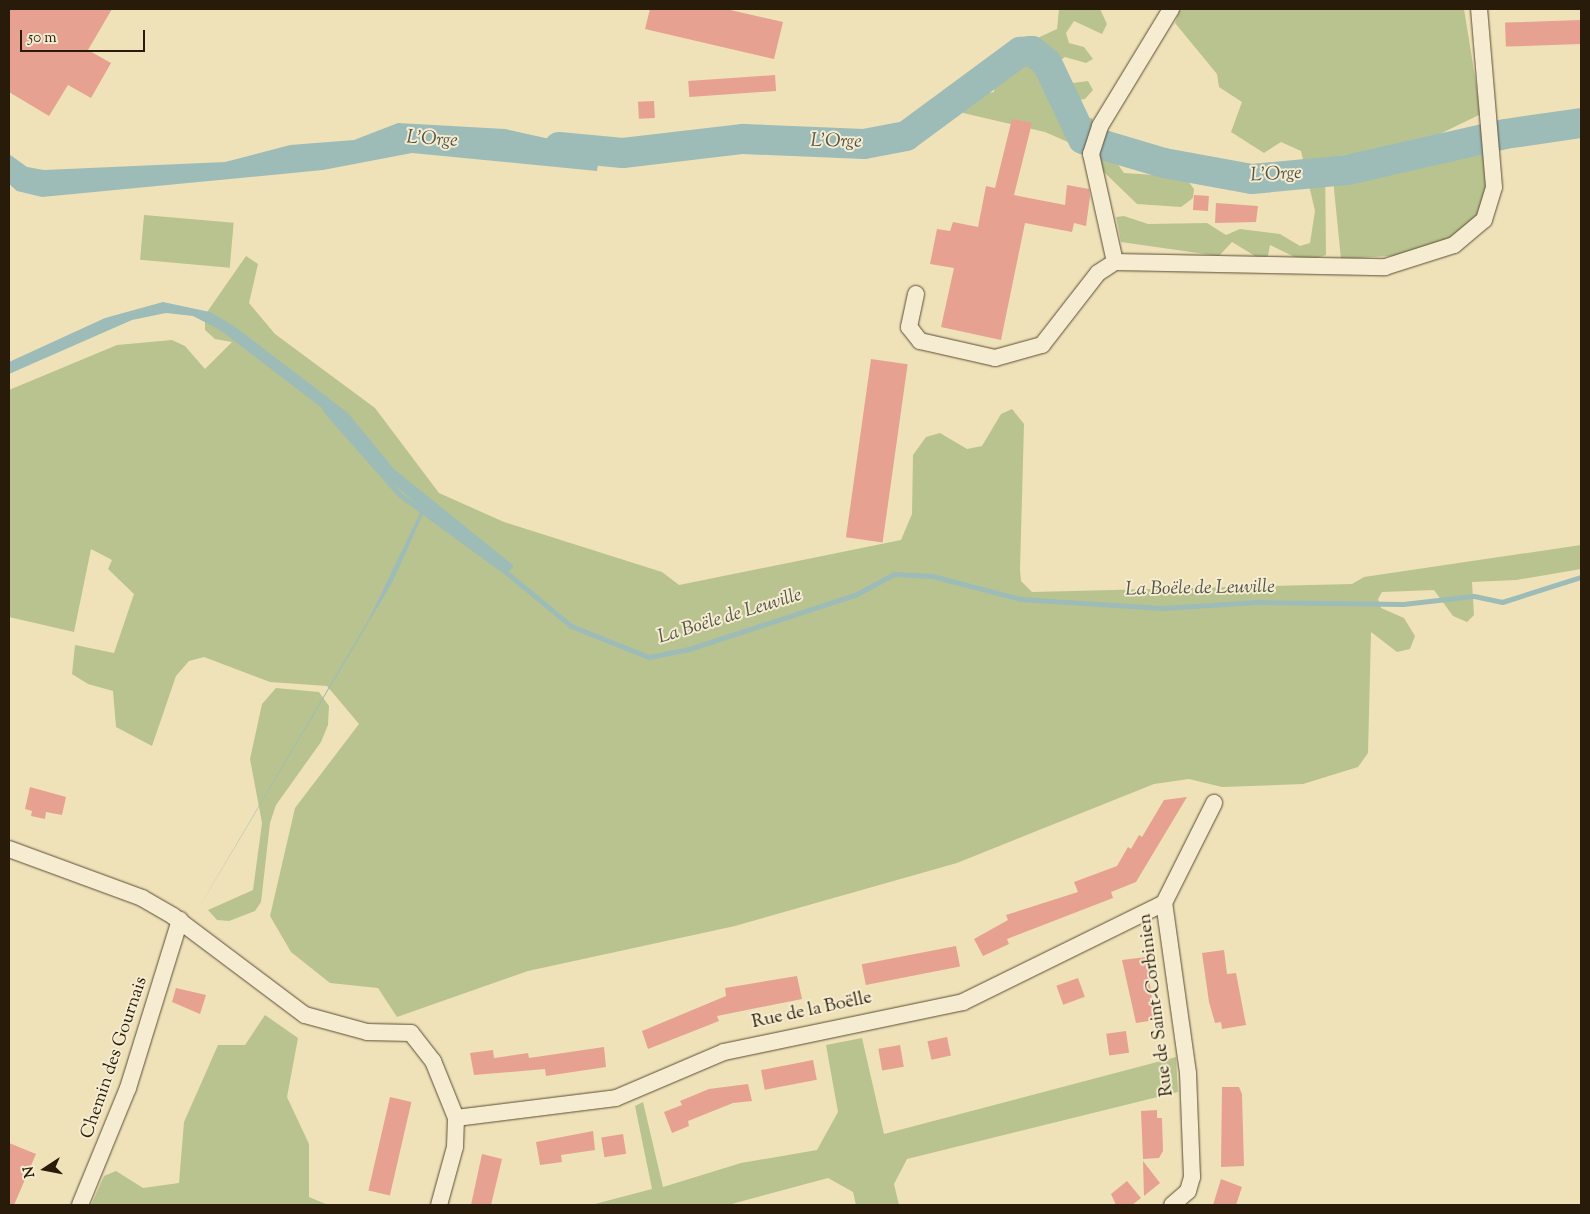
<!DOCTYPE html>
<html>
<head>
<meta charset="utf-8">
<style>
  body { margin:0 }
  #map { position:relative; width:1590px; height:1214px; overflow:hidden; background:#efe2b8; font-family:"Sorts Mill Goudy",serif }
  div>[style] { position:absolute }
  [style*='--x'] { left:calc(var(--x)*1px); top:calc(var(--y)*1px); width:calc(var(--w)*1px); rotate:calc(var(--a)*1deg) }
  .green>* { inset:0; background:#b9c38f; transform-origin:0 0 }
  .water>* { inset:0; background:#9dbcb8 }
  .stream>* { height:5px; margin:-2.5px; padding:0 2.5px; transform-origin:2.5px; border-radius:2.5px; background:#9dbcb8 }
  .river>* { height:30px; margin:-15px; padding:0 15px; transform-origin:15px; border-radius:15px; background:#9dbcb8 }
  .building>* { inset:0; background:#e7a190; transform-origin:0 0 }
  .roads { filter:drop-shadow(0 0 1px #5a4d35) drop-shadow(0 0 1px #5a4d35) }
  .minor>* { height:16px; margin:-8px; padding:0 8px; transform-origin:8px; border-radius:8px; background:#f5ecd1 }
  span { translate:-50% -50%; white-space:nowrap; text-align:center; line-height:1.15; -webkit-text-stroke:4px #f5ecd1; paint-order:stroke }
  .street-label { font-size:18px; color:#281b09 }
  .water-label { font-size:19px; color:#515346; font-style:italic }
  .frame { position:absolute; inset:0; border:10px solid #281b09; pointer-events:none }
  .north { position:absolute; left:20px; top:1144px; width:50px; height:50px; -webkit-text-stroke:4px #f5ecd1; paint-order:stroke; rotate:259deg; font-size:14px; font-weight:700; line-height:20px; text-align:center; color:#281b09 }
  .north::after { content:''; display:block; margin:auto; width:18px; height:22px; background:#281b09; clip-path:polygon(50% 0,100% 100%,50% 72%,0 100%) }
  .scale { position:absolute; left:20px; top:30px; width:125px; height:22px; box-sizing:border-box; border:2px solid #281b09; border-top:0; padding-left:6px; font-size:15px; line-height:18px; white-space:nowrap; color:#281b09; -webkit-text-stroke:4px #f5ecd1; paint-order:stroke }
</style>
</head>
<body>
<div id="map">
  <div class="green">
    <i style="clip-path:polygon(1059px 9px,1100px 9px,1107px 24px,1102px 34px,1074px 21px,1066px 33px,1069px 43px,1084px 47px,1093px 59px,1086px 63px,1065px 57px,1058px 62px,1059px 72px,1065px 84px,1088px 81px,1093px 90px,1085px 99px,1056px 103px,1056px 111px,1065px 117px,1092px 118px,1098px 136px,1124px 173px,1185px 177px,1194px 189px,1193px 198px,1181px 207px,1137px 204px,1077px 146px,1045px 132px,963px 113px,958px 104px,962px 98px,994px 92px,995px 81px,1020px 63px,1031px 41px,1057px 29px)"></i>
    <i style="clip-path:polygon(1180px 9px,1464px 9px,1481px 114px,1415px 146px,1344px 155px,1325px 163px,1326px 255px,1305px 262px,1270px 245px,1268px 256px,1260px 259px,1232px 242px,1219px 256px,1121px 242px,1116px 217px,1124px 216px,1148px 224px,1207px 223px,1226px 235px,1240px 229px,1280px 234px,1300px 246px,1310px 243px,1315px 211px,1301px 151px,1281px 142px,1264px 153px,1231px 132px,1242px 102px,1219px 87px,1217px 74px,1175px 23px)"></i>
    <i style="clip-path:polygon(1488px 139px,1492px 175px,1476px 218px,1445px 243px,1407px 255px,1341px 259px,1332px 169px,1412px 162px)"></i>
    <i style="left:144px;top:215px;width:90px;height:45px;rotate:5deg"></i>
    <i style="clip-path:polygon(246px 256px,258px 264px,249px 303px,275px 334px,375px 408px,439px 493px,504px 522px,662px 572px,679px 585px,901px 540px,912px 514px,913px 455px,926px 437px,940px 433px,967px 449px,982px 446px,1001px 414px,1012px 409px,1024px 424px,1020px 570px,1021px 581px,1032px 592px,1352px 584px,1364px 577px,1581px 545px,1581px 569px,1516px 580px,1472px 582px,1474px 615px,1467px 622px,1453px 616px,1434px 590px,1382px 592px,1378px 599px,1381px 608px,1404px 618px,1415px 636px,1410px 649px,1397px 652px,1371px 632px,1368px 753px,1358px 767px,1303px 784px,1222px 787px,1189px 779px,1154px 784px,957px 863px,735px 926px,528px 971px,397px 1017px,378px 988px,330px 983px,291px 952px,270px 916px,295px 808px,359px 724px,327px 686px,270px 682px,204px 657px,189px 661px,176px 676px,152px 746px,116px 727px,113px 691px,88px 684px,72px 674px,75px 645px,114px 653px,134px 594px,108px 569px,112px 560px,91px 549px,74px 632px,9px 617px,9px 390px,117px 345px,172px 340px,185px 346px,205px 369px,232px 342px,215px 339px,205px 330px,205px 315px)"></i>
    <i style="clip-path:polygon(276px 688px,319px 692px,329px 706px,328px 725px,321px 742px,276px 805px,270px 823px,261px 902px,255px 911px,229px 921px,217px 920px,208px 910px,253px 890px,262px 823px,250px 759px,262px 704px)"></i>
    <i style="clip-path:polygon(265px 1015px,298px 1038px,287px 1097px,309px 1144px,309px 1197px,328px 1205px,91px 1205px,104px 1176px,116px 1171px,143px 1188px,179px 1183px,184px 1122px,218px 1045px,245px 1045px)"></i>
    <i style="clip-path:polygon(862px 1038px,884px 1134px,1176px 1057px,1178px 1092px,907px 1159px,894px 1184px,899px 1205px,856px 1205px,853px 1192px,828px 1178px,728px 1205px,591px 1205px,652px 1189px,635px 1106px,643px 1102px,663px 1187px,741px 1163px,817px 1150px,838px 1112px,826px 1045px)"></i>
  </div>
  <div class="water">
    <i style="clip-path:polygon(398px 123px,505px 129px,600px 150px,597px 171px,412px 153px,323px 170px,42px 197px,17px 191px,9px 184px,9px 154px,27px 167px,44px 170px,225px 162px,290px 145px,354px 140px)"></i>
    <i style="clip-path:polygon(163px 302px,210px 312px,234px 326px,348px 413px,394px 469px,514px 566px,507px 573px,501px 570px,425px 510px,392px 583px,191px 921px,369px 619px,422px 509px,387px 478px,331px 415px,220px 330px,193px 316px,166px 313px,132px 320px,9px 374px,9px 362px,105px 318px)"></i>
  </div>
  <div class="stream">
    <i style="--x:325;--y:410;--w:113;--a:48.6"></i>
    <i style="--x:400;--y:495;--w:132;--a:36.1"></i>
    <i style="--x:507;--y:573;--w:83;--a:39.6"></i>
    <i style="--x:571;--y:626;--w:84;--a:21.7"></i>
    <i style="--x:649;--y:657;--w:41;--a:-11.3"></i>
    <i style="--x:689;--y:649;--w:177;--a:-18.1"></i>
    <i style="--x:857;--y:594;--w:42;--a:-28.4"></i>
    <i style="--x:894;--y:574;--w:38;--a:3"></i>
    <i style="--x:932;--y:576;--w:91;--a:14.6"></i>
    <i style="--x:1020;--y:599;--w:142;--a:3.6"></i>
    <i style="--x:1162;--y:608;--w:95;--a:-3.6"></i>
    <i style="--x:1257;--y:602;--w:146;--a:0.8"></i>
    <i style="--x:1403;--y:604;--w:71;--a:-6.4"></i>
    <i style="--x:1474;--y:596;--w:29;--a:12"></i>
    <i style="--x:1502;--y:602;--w:83;--a:-17.6"></i>
  </div>
  <div class="river">
    <i style="--x:559;--y:147;--w:64;--a:5.4"></i>
    <i style="--x:623;--y:153;--w:121;--a:-6.7"></i>
    <i style="--x:743;--y:139;--w:121;--a:2.4"></i>
    <i style="--x:864;--y:144;--w:43;--a:-10.8"></i>
    <i style="--x:906;--y:136;--w:142;--a:-36.4"></i>
    <i style="--x:1020;--y:52;--w:12;--a:-5"></i>
    <i style="--x:1032;--y:51;--w:19;--a:39"></i>
    <i style="--x:1047;--y:63;--w:84;--a:64.7"></i>
    <i style="--x:1083;--y:139;--w:84;--a:16.5"></i>
    <i style="--x:1164;--y:163;--w:89;--a:10.3"></i>
    <i style="--x:1252;--y:179;--w:95;--a:-5.4"></i>
    <i style="--x:1347;--y:170;--w:162;--a:-12.8"></i>
    <i style="--x:1505;--y:134;--w:77;--a:-8.2"></i>
  </div>
  <div class="building">
    <i style="clip-path:polygon(9px 9px,112px 9px,88px 50px,111px 63px,91px 98px,68px 85px,49px 116px,9px 92px)"></i>
    <i style="clip-path:polygon(650px 9px,726px 9px,783px 22px,774px 59px,645px 29px)"></i>
    <i style="left:1580px;top:20px;width:24px;height:75px;rotate:88deg"></i>
    <i style="left:775px;top:75px;width:16px;height:87px;rotate:86deg"></i>
    <i style="left:654px;top:101px;width:17px;height:16px;rotate:87deg"></i>
    <i style="clip-path:polygon(1012px 119px,1032px 123px,1014px 195px,1065px 205px,1067px 185px,1089px 189px,1090px 197px,1086px 226px,1074px 223px,1072px 232px,1025px 223px,1001px 340px,941px 327px,954px 268px,930px 264px,937px 229px,950px 231px,953px 222px,978px 227px,986px 186px,995px 188px)"></i>
    <i style="left:1194px;top:195px;width:15px;height:15px;rotate:4deg"></i>
    <i style="clip-path:polygon(1216px 203px,1258px 206px,1256px 222px,1215px 223px)"></i>
    <i style="left:871px;top:359px;width:37px;height:180px;rotate:8deg"></i>
    <i style="clip-path:polygon(30px 787px,66px 797px,62px 815px,46px 812px,45px 819px,31px 816px,32px 811px,25px 809px)"></i>
    <i style="clip-path:polygon(1187px 797px,1136px 882px,1111px 892px,1113px 898px,1007px 939px,1009px 944px,983px 956px,974px 939px,1008px 920px,1006px 915px,1078px 892px,1074px 882px,1117px 866px,1128px 847px,1131px 849px,1139px 835px,1142px 837px,1164px 800px)"></i>
    <i style="left:956px;top:946px;width:21px;height:96px;rotate:79deg"></i>
    <i style="clip-path:polygon(1224px 950px,1227px 974px,1236px 973px,1246px 1025px,1222px 1029px,1221px 1022px,1215px 1023px,1209px 1002px,1202px 953px)"></i>
    <i style="clip-path:polygon(1146px 957px,1155px 1020px,1136px 1023px,1122px 960px)"></i>
    <i style="clip-path:polygon(797px 976px,802px 999px,717px 1016px,719px 1021px,648px 1049px,642px 1031px,726px 996px,725px 988px)"></i>
    <i style="left:1078px;top:978px;width:20px;height:23px;rotate:70deg"></i>
    <i style="clip-path:polygon(176px 988px,206px 995px,200px 1014px,172px 1002px)"></i>
    <i style="left:1126px;top:1031px;width:22px;height:20px;rotate:82deg"></i>
    <i style="left:947px;top:1037px;width:19px;height:20px;rotate:78deg"></i>
    <i style="left:900px;top:1045px;width:22px;height:22px;rotate:80deg"></i>
    <i style="clip-path:polygon(604px 1047px,606px 1067px,546px 1076px,545px 1069px,474px 1075px,470px 1053px,493px 1050px,494px 1058px,528px 1053px,529px 1058px)"></i>
    <i style="left:813px;top:1060px;width:20px;height:53px;rotate:79deg"></i>
    <i style="clip-path:polygon(748px 1084px,752px 1101px,733px 1103px,688px 1121px,689px 1126px,672px 1133px,664px 1112px,682px 1105px,680px 1101px,709px 1089px)"></i>
    <i style="clip-path:polygon(1222px 1087px,1239px 1087px,1242px 1094px,1244px 1166px,1221px 1167px)"></i>
    <i style="left:390px;top:1097px;width:22px;height:96px;rotate:13deg"></i>
    <i style="clip-path:polygon(1157px 1110px,1157px 1118px,1162px 1118px,1163px 1151px,1159px 1158px,1143px 1159px,1141px 1111px)"></i>
    <i style="clip-path:polygon(593px 1131px,595px 1150px,561px 1155px,562px 1162px,540px 1165px,536px 1142px)"></i>
    <i style="left:623px;top:1134px;width:20px;height:22px;rotate:81deg"></i>
    <i style="clip-path:polygon(9px 1143px,36px 1154px,14px 1205px,9px 1205px)"></i>
    <i style="clip-path:polygon(482px 1154px,502px 1159px,491px 1205px,471px 1205px)"></i>
    <i style="clip-path:polygon(1143px 1161px,1160px 1183px,1144px 1196px)"></i>
    <i style="clip-path:polygon(1221px 1179px,1242px 1187px,1236px 1205px,1213px 1205px)"></i>
    <i style="clip-path:polygon(1127px 1181px,1141px 1198px,1132px 1205px,1116px 1205px,1111px 1194px)"></i>
  </div>
  <div class="roads">
    <div class="minor">
      <i style="--x:1115;--y:262;--w:111;--a:-102.5"></i>
      <i style="--x:1091;--y:154;--w:29;--a:-72"></i>
      <i style="--x:1100;--y:126;--w:137;--a:-58.7"></i>
      <i style="--x:916;--y:294;--w:34;--a:102"></i>
      <i style="--x:909;--y:327;--w:18;--a:52"></i>
      <i style="--x:920;--y:341;--w:77;--a:12.8"></i>
      <i style="--x:995;--y:358;--w:49;--a:-15.5"></i>
      <i style="--x:1042;--y:345;--w:91;--a:-52.1"></i>
      <i style="--x:1098;--y:273;--w:20;--a:-33"></i>
      <i style="--x:1115;--y:262;--w:270;--a:1.1"></i>
      <i style="--x:1385;--y:267;--w:72;--a:-17.7"></i>
      <i style="--x:1454;--y:245;--w:39;--a:-40"></i>
      <i style="--x:1484;--y:220;--w:34;--a:-73"></i>
      <i style="--x:1494;--y:187;--w:179;--a:-94.8"></i>
      <i style="--x:9;--y:849;--w:142;--a:20.2"></i>
      <i style="--x:142;--y:898;--w:36;--a:30"></i>
      <i style="--x:173;--y:916;--w:165;--a:36.9"></i>
      <i style="--x:305;--y:1015;--w:64;--a:15.3"></i>
      <i style="--x:367;--y:1032;--w:44;--a:1.3"></i>
      <i style="--x:411;--y:1033;--w:36;--a:52"></i>
      <i style="--x:433;--y:1061;--w:61;--a:68"></i>
      <i style="--x:456;--y:1118;--w:29;--a:92"></i>
      <i style="--x:455;--y:1147;--w:60;--a:105.4"></i>
      <i style="--x:456;--y:1118;--w:161;--a:-7.1"></i>
      <i style="--x:616;--y:1098;--w:117;--a:-23.1"></i>
      <i style="--x:724;--y:1052;--w:244;--a:-11.8"></i>
      <i style="--x:963;--y:1002;--w:224;--a:-26.2"></i>
      <i style="--x:80;--y:1205;--w:126;--a:-67.7"></i>
      <i style="--x:128;--y:1088;--w:176;--a:-72.8"></i>
      <i style="--x:1172;--y:1205;--w:21;--a:-41"></i>
      <i style="--x:1188;--y:1191;--w:15;--a:-74"></i>
      <i style="--x:1192;--y:1177;--w:104;--a:-92.2"></i>
      <i style="--x:1188;--y:1073;--w:172;--a:-98"></i>
      <i style="--x:1164;--y:903;--w:112;--a:-63.4"></i>
    </div>
  </div>
  <div class="street-label">
    <span style="left:1157px;top:1005px;rotate:-97deg">Rue de Saint-Corbinien</span>
    <span style="left:812px;top:1011px;rotate:-12deg">Rue de la Boëlle</span>
    <span style="left:115px;top:1058px;rotate:-71deg">Chemin des Gournais</span>
  </div>
  <div class="water-label">
    <span style="left:432px;top:140px;rotate:4deg">L'Orge</span>
    <span style="left:836px;top:142px;rotate:1deg">L'Orge</span>
    <span style="left:1276px;top:175px;rotate:-3deg">L'Orge</span>
    <span style="left:1200px;top:589px;rotate:-1deg">La Boële de Leuville</span>
    <span style="left:730px;top:617px;rotate:-17deg">La Boële de Leuville</span>
  </div>
  <div class="frame"></div>
  <div class="north">N</div>
  <div class="scale">50 m</div>
</div>
</body>
</html>
